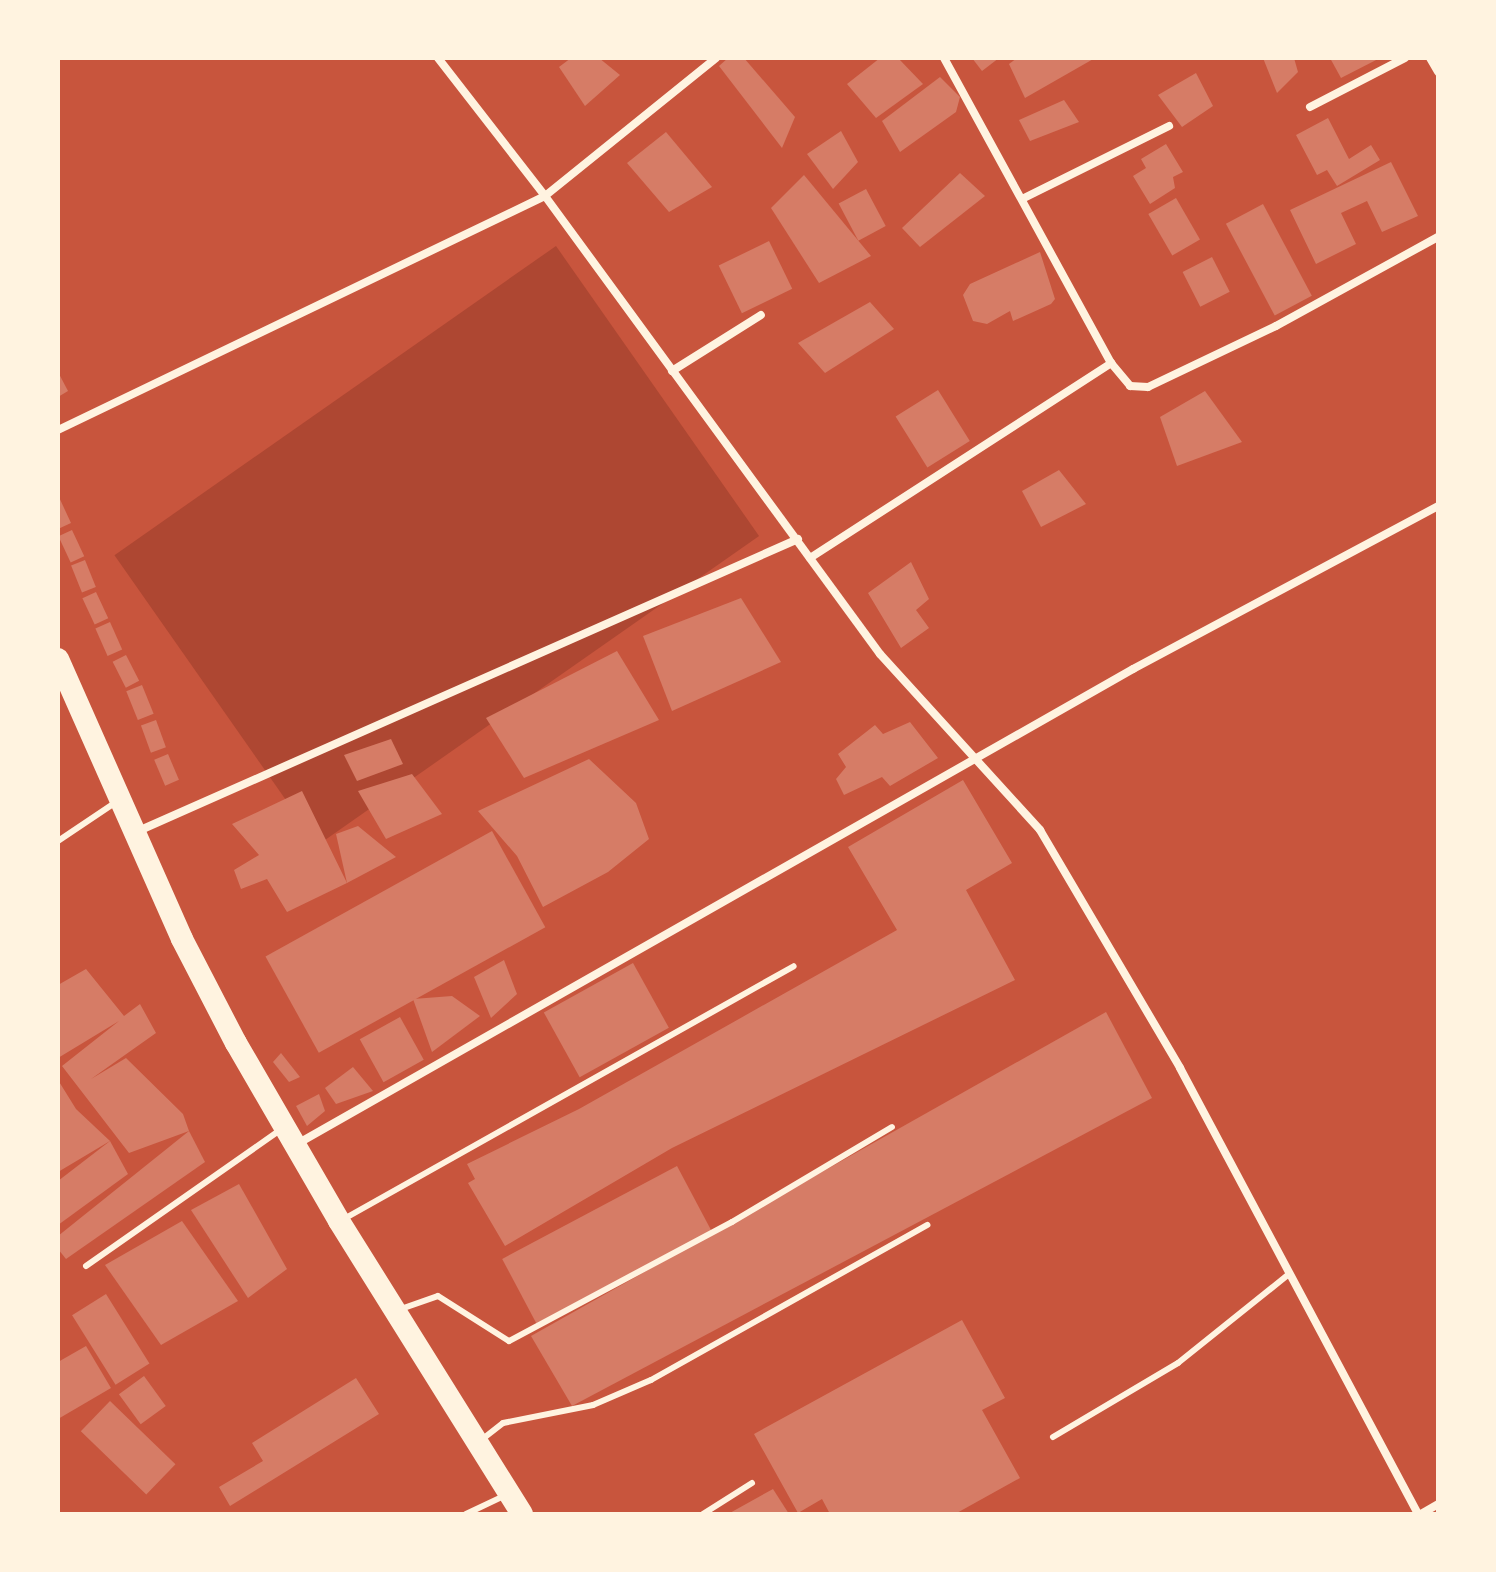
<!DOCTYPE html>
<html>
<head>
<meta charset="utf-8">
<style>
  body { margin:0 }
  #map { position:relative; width:1496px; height:1572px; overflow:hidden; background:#c8553d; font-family:Georgia,serif }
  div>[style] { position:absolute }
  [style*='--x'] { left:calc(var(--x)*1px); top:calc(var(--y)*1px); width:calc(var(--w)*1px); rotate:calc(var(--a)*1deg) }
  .green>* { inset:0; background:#ae4732; transform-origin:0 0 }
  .building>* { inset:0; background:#d67c66; transform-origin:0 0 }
  .service>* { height:6px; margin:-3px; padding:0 3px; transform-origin:3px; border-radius:3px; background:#fff3e0 }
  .minor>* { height:8px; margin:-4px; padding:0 4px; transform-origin:4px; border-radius:4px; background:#fff3e0 }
  .trunk>* { height:22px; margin:-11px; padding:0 11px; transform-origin:11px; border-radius:11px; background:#fff3e0 }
  span { translate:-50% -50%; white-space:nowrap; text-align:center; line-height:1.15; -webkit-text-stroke:8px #fff3e0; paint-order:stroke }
  .frame { position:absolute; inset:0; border:60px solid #fff3e0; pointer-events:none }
</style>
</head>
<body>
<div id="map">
  <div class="green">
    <i style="left:556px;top:246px;width:354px;height:539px;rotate:55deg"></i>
  </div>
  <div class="building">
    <i style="clip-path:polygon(571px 58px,599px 58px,620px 75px,585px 106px,559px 67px)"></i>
    <i style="clip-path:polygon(728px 58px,744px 58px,795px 117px,782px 148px,719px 66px)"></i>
    <i style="clip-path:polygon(880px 58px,898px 58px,923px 84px,876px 118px,847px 84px)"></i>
    <i style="clip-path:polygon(972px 58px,999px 58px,982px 71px)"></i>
    <i style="clip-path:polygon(1017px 58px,1095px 58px,1025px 98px,1009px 64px)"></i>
    <i style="clip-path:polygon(1263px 58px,1294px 58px,1298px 72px,1277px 93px)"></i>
    <i style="clip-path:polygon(1330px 58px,1380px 58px,1341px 78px)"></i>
    <i style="clip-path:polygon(1196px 73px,1213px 106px,1182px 127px,1158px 95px)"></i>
    <i style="clip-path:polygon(940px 77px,960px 97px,956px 112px,900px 152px,882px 121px)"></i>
    <i style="clip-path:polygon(1064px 100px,1079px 122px,1030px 141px,1019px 120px)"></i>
    <i style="clip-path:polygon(1328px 118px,1349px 159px,1371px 145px,1380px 160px,1337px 186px,1327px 170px,1317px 175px,1296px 135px)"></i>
    <i style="clip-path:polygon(841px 131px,858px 162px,833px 189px,807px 154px)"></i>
    <i style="clip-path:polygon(666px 132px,712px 187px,669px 212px,627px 163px)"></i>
    <i style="clip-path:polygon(1166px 144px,1183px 172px,1173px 177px,1175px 188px,1150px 204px,1133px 176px,1146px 168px,1141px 159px)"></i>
    <i style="clip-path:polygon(1391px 162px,1418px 216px,1382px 232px,1367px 201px,1341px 213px,1356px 244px,1316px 264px,1290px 210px)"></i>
    <i style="clip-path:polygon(960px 173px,985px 196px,920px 247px,902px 228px)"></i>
    <i style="clip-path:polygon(804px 175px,871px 256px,819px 283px,771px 208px)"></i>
    <i style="left:866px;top:189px;width:42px;height:31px;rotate:62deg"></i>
    <i style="left:1176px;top:198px;width:48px;height:32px;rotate:60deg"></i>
    <i style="left:1263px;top:204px;width:104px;height:42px;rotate:62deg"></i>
    <i style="left:769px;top:241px;width:53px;height:56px;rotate:64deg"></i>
    <i style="clip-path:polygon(1040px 252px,1055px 299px,1051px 304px,1013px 321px,1010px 311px,987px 324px,973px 321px,963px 295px,970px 284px)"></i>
    <i style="left:1212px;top:257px;width:39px;height:33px;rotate:63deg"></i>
    <i style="clip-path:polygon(870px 302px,894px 329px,825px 373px,798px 343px)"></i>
    <i style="clip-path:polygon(58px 372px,68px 391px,58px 397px)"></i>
    <i style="left:938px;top:390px;width:60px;height:50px;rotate:58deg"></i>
    <i style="clip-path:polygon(1205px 391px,1242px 442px,1177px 466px,1160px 417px)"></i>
    <i style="clip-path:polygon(1059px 470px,1086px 504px,1041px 527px,1022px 491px)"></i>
    <i style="clip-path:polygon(58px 495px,71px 523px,58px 529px)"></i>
    <i style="left:72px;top:530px;width:29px;height:15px;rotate:65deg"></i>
    <i style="left:85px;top:560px;width:29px;height:15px;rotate:68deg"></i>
    <i style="clip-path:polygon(911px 562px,929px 599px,916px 610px,929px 628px,901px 648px,868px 593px)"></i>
    <i style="left:96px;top:592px;width:29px;height:15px;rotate:65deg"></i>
    <i style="clip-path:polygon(741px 598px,781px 662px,672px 711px,643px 636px)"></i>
    <i style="left:110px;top:622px;width:30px;height:16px;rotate:66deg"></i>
    <i style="clip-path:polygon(617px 651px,659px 720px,524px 778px,486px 718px)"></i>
    <i style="left:126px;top:655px;width:29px;height:15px;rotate:63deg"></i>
    <i style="left:142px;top:685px;width:31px;height:17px;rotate:68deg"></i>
    <i style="left:156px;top:720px;width:29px;height:16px;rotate:70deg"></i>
    <i style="clip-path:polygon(910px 722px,938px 758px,890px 786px,882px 777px,844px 795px,836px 779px,846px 767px,838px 754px,875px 725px,883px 734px)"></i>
    <i style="clip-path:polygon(391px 739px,403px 764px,357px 781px,344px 755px)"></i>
    <i style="left:168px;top:754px;width:28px;height:15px;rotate:67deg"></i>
    <i style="clip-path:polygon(589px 759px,636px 803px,649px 839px,608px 872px,543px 907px,517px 856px,478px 811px)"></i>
    <i style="clip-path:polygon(412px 774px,442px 814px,386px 839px,358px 791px)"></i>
    <i style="clip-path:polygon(963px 780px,1012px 863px,966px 890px,1015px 980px,672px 1148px,505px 1246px,468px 1183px,475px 1179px,467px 1164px,579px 1109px,897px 930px,848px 847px)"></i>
    <i style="clip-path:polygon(302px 791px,347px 883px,287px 912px,267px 879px,241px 889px,234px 870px,259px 855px,232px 824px)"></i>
    <i style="clip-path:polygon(358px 826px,396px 857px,347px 883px,336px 834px)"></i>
    <i style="left:492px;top:831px;width:110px;height:259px;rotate:61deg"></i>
    <i style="clip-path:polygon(504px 960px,517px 994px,491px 1018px,474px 977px)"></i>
    <i style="left:633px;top:963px;width:74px;height:102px;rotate:61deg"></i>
    <i style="clip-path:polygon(86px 969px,124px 1016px,140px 1004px,156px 1033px,91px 1079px,126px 1058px,183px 1114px,189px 1131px,129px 1153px,62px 1066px,119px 1021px,58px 1058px,58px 985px)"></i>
    <i style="clip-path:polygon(452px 996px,480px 1016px,432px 1052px,413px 999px)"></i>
    <i style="clip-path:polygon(1106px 1012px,1152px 1098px,572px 1406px,531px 1336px)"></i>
    <i style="left:400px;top:1017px;width:49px;height:46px;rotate:61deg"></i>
    <i style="clip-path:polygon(281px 1053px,300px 1077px,289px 1082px,273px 1062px)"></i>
    <i style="clip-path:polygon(353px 1067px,373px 1091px,336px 1104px,325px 1088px)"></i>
    <i style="clip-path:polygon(58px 1080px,76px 1109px,110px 1141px,58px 1172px)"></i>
    <i style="clip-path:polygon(319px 1094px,325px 1111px,307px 1126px,296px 1106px)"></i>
    <i style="clip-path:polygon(189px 1131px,205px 1162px,66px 1259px,58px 1249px,58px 1236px)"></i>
    <i style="clip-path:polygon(110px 1141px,128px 1174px,58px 1225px,58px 1181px)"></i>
    <i style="left:677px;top:1166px;width:73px;height:198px;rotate:62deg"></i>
    <i style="clip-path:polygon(239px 1184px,287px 1269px,248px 1298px,191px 1210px)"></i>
    <i style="clip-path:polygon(182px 1221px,238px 1301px,161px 1345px,105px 1265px)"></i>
    <i style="left:106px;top:1294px;width:82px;height:40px;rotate:58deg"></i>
    <i style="clip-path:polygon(962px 1320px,1005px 1398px,982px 1410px,1020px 1478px,955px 1514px,830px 1514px,822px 1499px,798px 1513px,754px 1434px)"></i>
    <i style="clip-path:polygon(86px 1346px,111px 1388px,58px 1419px,58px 1362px)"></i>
    <i style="left:144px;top:1376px;width:37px;height:31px;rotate:54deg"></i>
    <i style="clip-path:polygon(356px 1378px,379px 1414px,230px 1506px,219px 1487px,263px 1461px,252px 1443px)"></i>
    <i style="left:110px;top:1401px;width:91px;height:42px;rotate:44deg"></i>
    <i style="clip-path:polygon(773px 1489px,789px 1514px,728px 1514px)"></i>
  </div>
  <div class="service">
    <i style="--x:58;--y:841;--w:70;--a:-33.9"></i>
    <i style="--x:342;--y:1220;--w:518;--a:-29.33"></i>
    <i style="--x:86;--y:1266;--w:237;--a:-35"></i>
    <i style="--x:398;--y:1310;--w:42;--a:-19.3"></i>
    <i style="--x:438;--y:1296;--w:84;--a:32.4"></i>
    <i style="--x:509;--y:1341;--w:253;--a:-28.1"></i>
    <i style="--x:732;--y:1222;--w:186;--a:-30.7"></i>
    <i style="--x:1053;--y:1437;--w:145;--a:-30.6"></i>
    <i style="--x:1178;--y:1363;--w:142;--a:-38.7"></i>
    <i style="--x:480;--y:1441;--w:29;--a:-38"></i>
    <i style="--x:503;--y:1423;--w:92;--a:-11.3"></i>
    <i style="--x:593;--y:1405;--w:63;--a:-23.3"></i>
    <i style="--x:651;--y:1380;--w:317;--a:-29.3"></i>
    <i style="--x:466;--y:1514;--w:44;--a:-25.4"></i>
    <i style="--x:703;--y:1514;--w:58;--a:-32.3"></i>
  </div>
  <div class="minor">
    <i style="--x:438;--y:58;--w:175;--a:52.2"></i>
    <i style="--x:545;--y:196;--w:567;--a:53.82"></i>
    <i style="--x:880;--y:654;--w:238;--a:47.7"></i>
    <i style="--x:1040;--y:830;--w:276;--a:59.5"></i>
    <i style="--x:1180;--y:1068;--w:506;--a:61.91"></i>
    <i style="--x:944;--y:58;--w:348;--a:61.3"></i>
    <i style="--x:1111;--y:363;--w:30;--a:50"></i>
    <i style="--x:1130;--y:386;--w:18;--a:3"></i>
    <i style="--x:1148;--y:387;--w:142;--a:-25.5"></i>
    <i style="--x:1276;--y:326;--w:185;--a:-28.8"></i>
    <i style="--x:1430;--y:58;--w:16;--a:60"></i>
    <i style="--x:1310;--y:107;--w:107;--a:-27.3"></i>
    <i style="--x:1024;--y:198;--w:162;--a:-26.4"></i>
    <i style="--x:672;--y:371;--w:105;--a:-32.2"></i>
    <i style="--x:58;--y:430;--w:540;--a:-25.66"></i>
    <i style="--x:545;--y:196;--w:220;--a:-38.9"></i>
    <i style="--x:810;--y:558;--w:359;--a:-32.9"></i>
    <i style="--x:136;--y:832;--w:724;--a:-23.87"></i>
    <i style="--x:297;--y:1144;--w:962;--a:-29.6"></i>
    <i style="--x:1133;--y:669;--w:346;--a:-28.1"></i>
    <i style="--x:1421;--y:1514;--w:20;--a:-30"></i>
  </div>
  <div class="trunk">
    <i style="--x:58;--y:659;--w:306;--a:66.1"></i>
    <i style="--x:182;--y:939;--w:117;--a:62.6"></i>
    <i style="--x:236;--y:1043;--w:206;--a:59.9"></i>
    <i style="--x:339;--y:1221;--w:345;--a:58"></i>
  </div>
  <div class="frame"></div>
</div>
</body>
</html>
